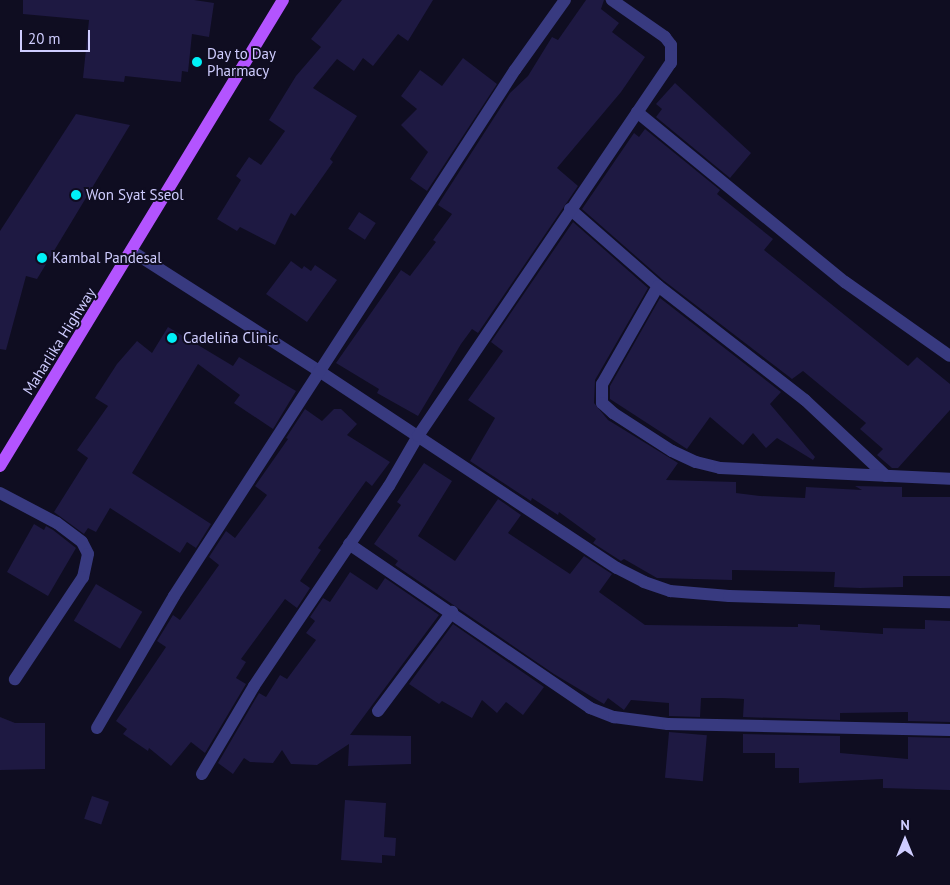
<!DOCTYPE html>
<html>
<head>
<meta charset="utf-8">
<style>
  body { margin:0 }
  #map { position:relative; width:950px; height:885px; overflow:hidden; background:#0f0d21; font-family:"PT Sans",sans-serif }
  div>[style] { position:absolute }
  [style*='--x'] { left:calc(var(--x)*1px); top:calc(var(--y)*1px); width:calc(var(--w)*1px); rotate:calc(var(--a)*1deg) }
  .building>* { inset:0; background:#1e1942; transform-origin:0 0 }
  .minor>* { height:12px; margin:-6px; padding:0 6px; transform-origin:6px; border-radius:6px; background:#383a80 }
  .primary>* { height:12px; margin:-6px; padding:0 6px; transform-origin:6px; border-radius:6px; background:#b354ff }
  .dots>* { width:14px; height:14px; translate:-50% -50%; box-sizing:border-box; border:2px solid #0f0d21; border-radius:50% }
  span { translate:-50% -50%; white-space:nowrap; text-align:center; line-height:1.15; -webkit-text-stroke:4px #0f0d21; paint-order:stroke }
  .poi-label { font-size:15px; color:#cfcdff }
  .left { translate:0 -50%; text-align:left }
  .street-label { font-size:15px; color:#cfcdff }
  .north { position:absolute; left:880px; top:815px; width:50px; height:50px; -webkit-text-stroke:4px #0f0d21; paint-order:stroke; rotate:0deg; font-size:14px; font-weight:700; line-height:20px; text-align:center; color:#cfcdff }
  .north::after { content:''; display:block; margin:auto; width:18px; height:22px; background:#cfcdff; clip-path:polygon(50% 0,100% 100%,50% 72%,0 100%) }
  .scale { position:absolute; left:20px; top:30px; width:70px; height:22px; box-sizing:border-box; border:2px solid #cfcdff; border-top:0; padding-left:6px; font-size:15px; line-height:18px; white-space:nowrap; color:#cfcdff; -webkit-text-stroke:4px #0f0d21; paint-order:stroke }
</style>
</head>
<body>
<div id="map">
  <div class="building">
    <i style="clip-path:polygon(23px 0,194px 0,214px 3px,209px 37px,192px 34px,188px 72px,182px 71px,181px 82px,125px 76px,124px 82px,83px 78px,89px 20px,23px 14px)"></i>
    <i style="clip-path:polygon(342px 0,433px 0,408px 41px,398px 34px,373px 66px,363px 58px,354px 71px,337px 59px,313px 88px,357px 116px,330px 159px,333px 162px,295px 216px,291px 213px,275px 245px,240px 227px,237px 231px,217px 219px,241px 180px,236px 176px,249px 157px,261px 165px,285px 131px,269px 120px,296px 76px,321px 47px,311px 39px)"></i>
    <i style="clip-path:polygon(586px 0,604px 0,601px 9px,619px 23px,612px 32px,645px 57px,621px 92px,557px 168px,578px 186px,478px 333px,472px 329px,461px 344px,418px 416px,377px 393px,379px 389px,336px 363px,401px 270px,410px 276px,436px 242px,433px 240px,452px 214px,438px 205px,441px 200px,510px 93px,528px 76px,552px 37px,558px 40px)"></i>
    <i style="clip-path:polygon(463px 58px,497px 84px,427px 191px,410px 179px,428px 152px,401px 125px,417px 109px,401px 96px,420px 70px,442px 86px)"></i>
    <i style="clip-path:polygon(675px 83px,751px 153px,730px 178px,656px 117px,662px 109px,656px 104px)"></i>
    <i style="clip-path:polygon(76px 114px,130px 125px,37px 279px,26px 276px,6px 350px,0 349px,0 231px)"></i>
    <i style="clip-path:polygon(645px 129px,720px 190px,717px 194px,773px 239px,764px 250px,908px 366px,917px 357px,950px 384px,950px 410px,898px 468px,892px 468px,877px 455px,883px 449px,860px 429px,866px 423px,803px 371px,792px 379px,663px 280px,582px 209px,634px 133px,639px 137px)"></i>
    <i style="left:359px;top:212px;width:20px;height:20px;rotate:33deg"></i>
    <i style="clip-path:polygon(573px 222px,648px 288px,595px 380px,594px 403px,608px 420px,678px 463px,666px 480px,736px 482px,736px 493px,760px 496px,805px 498px,806px 487px,862px 490px,855px 486px,902px 487px,902px 497px,950px 497px,950px 576px,903px 576px,903px 587px,860px 588px,834px 587px,835px 572px,732px 570px,732px 580px,657px 578px,624px 559px,621px 561px,593px 543px,596px 539px,559px 512px,558px 515px,532px 498px,531px 501px,470px 461px,495px 418px,468px 400px,503px 351px,491px 342px)"></i>
    <i style="clip-path:polygon(291px 261px,302px 269px,304px 266px,311px 271px,315px 265px,337px 280px,307px 322px,266px 294px)"></i>
    <i style="clip-path:polygon(660px 298px,781px 392px,770px 404px,815px 457px,813px 460px,777px 438px,766px 448px,753px 433px,743px 445px,710px 417px,687px 449px,610px 399px,610px 386px)"></i>
    <i style="clip-path:polygon(168px 327px,233px 366px,239px 357px,296px 391px,273px 429px,234px 403px,240px 395px,198px 364px,132px 473px,211px 524px,196px 548px,187px 542px,180px 553px,110px 508px,96px 532px,88px 528px,84px 534px,54px 512px,88px 458px,77px 450px,108px 406px,95px 398px,117px 364px,137px 341px,152px 353px)"></i>
    <i style="clip-path:polygon(305px 409px,322px 421px,334px 409px,341px 409px,357px 424px,347px 435px,390px 462px,372px 486px,366px 481px,318px 548px,321px 550px,300px 581px,310px 588px,297px 608px,285px 599px,241px 659px,246px 662px,236px 678px,246px 684px,205px 753px,191px 742px,171px 766px,149px 748px,148px 751px,123px 734px,127px 729px,116px 721px,166px 647px,157px 641px,170px 620px,173px 615px,180px 620px,219px 565px,209px 557px,226px 531px,235px 538px,267px 495px,255px 486px,288px 439px,286px 438px)"></i>
    <i style="clip-path:polygon(424px 463px,452px 481px,418px 536px,455px 561px,498px 499px,521px 515px,508px 533px,570px 574px,584px 556px,612px 574px,599px 592px,645px 625px,798px 627px,798px 624px,820px 625px,820px 630px,883px 634px,883px 628px,925px 629px,925px 620px,950px 621px,950px 722px,908px 721px,908px 712px,840px 713px,840px 720px,743px 717px,744px 699px,722px 698px,701px 698px,700px 717px,669px 716px,669px 703px,631px 700px,624px 710px,608px 698px,604px 704px,554px 674px,395px 565px,398px 561px,374px 544px,401px 505px,397px 502px)"></i>
    <i style="clip-path:polygon(34px 524px,44px 530px,46px 526px,53px 530px,76px 548px,48px 596px,7px 572px)"></i>
    <i style="clip-path:polygon(350px 572px,377px 590px,385px 578px,439px 615px,350px 735px,411px 736px,411px 764px,348px 766px,349px 744px,317px 765px,291px 764px,282px 750px,273px 763px,250px 762px,244px 758px,233px 774px,218px 763px,259px 693px,266px 697px,280px 675px,287px 679px,316px 640px,306px 633px,315px 621px,310px 617px,323px 598px,330px 602px)"></i>
    <i style="left:96px;top:584px;width:54px;height:43px;rotate:31deg"></i>
    <i style="clip-path:polygon(453px 624px,544px 687px,523px 715px,506px 702px,497px 713px,482px 700px,472px 718px,442px 701px,439px 704px,409px 684px)"></i>
    <i style="clip-path:polygon(0 717px,15px 723px,45px 723px,45px 769px,0 770px)"></i>
    <i style="left:669px;top:732px;width:38px;height:46px;rotate:5deg"></i>
    <i style="clip-path:polygon(743px 734px,840px 736px,840px 753px,908px 759px,908px 737px,950px 738px,950px 790px,883px 788px,883px 779px,799px 783px,799px 768px,775px 768px,775px 753px,743px 753px)"></i>
    <i style="left:92px;top:796px;width:18px;height:24px;rotate:19deg"></i>
    <i style="clip-path:polygon(345px 800px,386px 803px,384px 837px,396px 838px,395px 856px,382px 855px,382px 863px,341px 860px)"></i>
  </div>
  <div class="minor">
    <i style="--x:637;--y:112;--w:269;--a:39.3"></i>
    <i style="--x:845;--y:282;--w:128;--a:35.2"></i>
    <i style="--x:570;--y:209;--w:117;--a:41.2"></i>
    <i style="--x:658;--y:286;--w:186;--a:37.8"></i>
    <i style="--x:805;--y:400;--w:111;--a:43.2"></i>
    <i style="--x:133;--y:252;--w:221;--a:32.6"></i>
    <i style="--x:319;--y:371;--w:357;--a:33.5"></i>
    <i style="--x:617;--y:568;--w:30;--a:27"></i>
    <i style="--x:644;--y:582;--w:28;--a:19"></i>
    <i style="--x:670;--y:591;--w:59;--a:4.8"></i>
    <i style="--x:729;--y:596;--w:221;--a:1.6"></i>
    <i style="--x:658;--y:286;--w:113;--a:119.7"></i>
    <i style="--x:602;--y:384;--w:19;--a:90"></i>
    <i style="--x:602;--y:403;--w:15;--a:42"></i>
    <i style="--x:613;--y:413;--w:70;--a:32.8"></i>
    <i style="--x:672;--y:451;--w:26;--a:25"></i>
    <i style="--x:696;--y:462;--w:25;--a:14"></i>
    <i style="--x:720;--y:468;--w:230;--a:2.7"></i>
    <i style="--x:0;--y:493;--w:64;--a:27.8"></i>
    <i style="--x:57;--y:523;--w:31;--a:37"></i>
    <i style="--x:82;--y:542;--w:13;--a:63"></i>
    <i style="--x:88;--y:554;--w:24;--a:102"></i>
    <i style="--x:83;--y:577;--w:123;--a:123.7"></i>
    <i style="--x:349;--y:544;--w:292;--a:34.2"></i>
    <i style="--x:590;--y:708;--w:26;--a:21"></i>
    <i style="--x:614;--y:717;--w:54;--a:7.4"></i>
    <i style="--x:668;--y:724;--w:282;--a:1.2"></i>
    <i style="--x:378;--y:711;--w:124;--a:-53.2"></i>
    <i style="--x:97;--y:728;--w:153;--a:-59.7"></i>
    <i style="--x:174;--y:596;--w:627;--a:-57.05"></i>
    <i style="--x:515;--y:70;--w:86;--a:-54.5"></i>
    <i style="--x:202;--y:774;--w:102;--a:-59.4"></i>
    <i style="--x:254;--y:686;--w:241;--a:-56"></i>
    <i style="--x:389;--y:486;--w:58;--a:-59.9"></i>
    <i style="--x:418;--y:436;--w:451;--a:-55.9"></i>
    <i style="--x:671;--y:63;--w:18;--a:-90"></i>
    <i style="--x:671;--y:45;--w:10;--a:-127"></i>
    <i style="--x:665;--y:37;--w:65;--a:-145.1"></i>
  </div>
  <div class="primary">
    <i style="--x:0;--y:466;--w:545;--a:-58.73"></i>
  </div>
  <div class="dots">
    <i style="left:197px;top:62px;background:#00f1f8"></i>
    <i style="left:76px;top:195px;background:#00f1f8"></i>
    <i style="left:42px;top:258px;background:#00f1f8"></i>
    <i style="left:172px;top:338px;background:#00f1f8"></i>
  </div>
  <div class="poi-label">
    <span class="left" style="left:207px;top:62px">Day to Day<br>Pharmacy</span>
    <span class="left" style="left:86px;top:195px">Won Syat Sseol</span>
    <span class="left" style="left:52px;top:258px">Kambal Pandesal</span>
    <span class="left" style="left:183px;top:338px">Cadeliña Clinic</span>
  </div>
  <div class="street-label">
    <span style="left:59px;top:341px;rotate:-58deg">Maharlika Highway</span>
  </div>
  <div class="north">N</div>
  <div class="scale">20 m</div>
</div>
</body>
</html>
